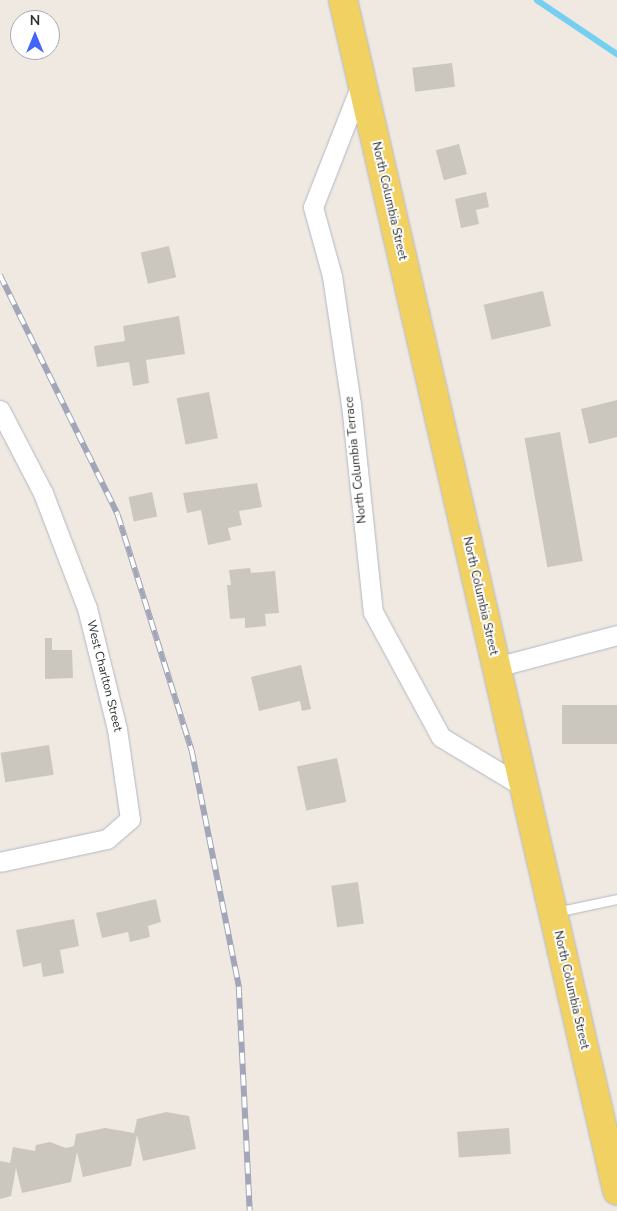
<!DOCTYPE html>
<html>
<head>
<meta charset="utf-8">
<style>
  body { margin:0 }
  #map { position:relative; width:617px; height:1211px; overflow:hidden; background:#efe9e1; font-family:"Nunito Sans",sans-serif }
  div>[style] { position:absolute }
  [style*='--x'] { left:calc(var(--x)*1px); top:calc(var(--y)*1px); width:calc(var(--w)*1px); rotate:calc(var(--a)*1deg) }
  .stream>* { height:5.5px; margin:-2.75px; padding:0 2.75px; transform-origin:2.75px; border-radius:2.75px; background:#75cff0 }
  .building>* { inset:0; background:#cbc7bf; transform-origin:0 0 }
  .roads { filter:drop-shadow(0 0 1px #b4b7c1) drop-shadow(0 0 1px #b4b7c1) }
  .lane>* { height:9px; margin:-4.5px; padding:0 4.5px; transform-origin:4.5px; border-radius:4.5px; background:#fff }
  .street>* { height:19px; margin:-9.5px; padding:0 9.5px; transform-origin:9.5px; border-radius:9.5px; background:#fff }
  .primary>* { height:28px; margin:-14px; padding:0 14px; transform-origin:14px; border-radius:14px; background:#f2d163 }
  .rail>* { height:5.5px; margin-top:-2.75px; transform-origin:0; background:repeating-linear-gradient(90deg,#fff 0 11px,#a3a6b8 0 22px); box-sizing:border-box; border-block:1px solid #a3a6b8 }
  span { translate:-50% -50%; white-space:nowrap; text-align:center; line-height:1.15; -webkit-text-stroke:4px #fff; paint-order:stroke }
  .street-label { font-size:12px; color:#2e2e2e }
  .north { position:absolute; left:10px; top:10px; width:50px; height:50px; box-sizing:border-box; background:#fff; border:1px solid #ababab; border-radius:50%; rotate:0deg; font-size:14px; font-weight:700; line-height:20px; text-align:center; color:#2e2e2e }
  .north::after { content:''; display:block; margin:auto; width:18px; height:22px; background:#4264fb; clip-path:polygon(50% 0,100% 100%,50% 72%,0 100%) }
</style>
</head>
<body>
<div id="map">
  <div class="stream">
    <i style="--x:537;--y:0;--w:97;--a:34"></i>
  </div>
  <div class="building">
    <i style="left:452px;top:63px;width:24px;height:40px;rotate:83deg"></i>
    <i style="left:459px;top:144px;width:31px;height:24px;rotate:75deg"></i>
    <i style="clip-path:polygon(486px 192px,489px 207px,476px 210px,479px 224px,461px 228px,455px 199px)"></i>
    <i style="left:169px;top:246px;width:32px;height:29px;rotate:77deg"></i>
    <i style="left:543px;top:291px;width:36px;height:61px;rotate:77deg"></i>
    <i style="clip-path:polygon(179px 316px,185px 354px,146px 360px,149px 383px,133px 386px,129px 362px,97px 367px,94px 346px,125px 341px,123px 326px)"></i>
    <i style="left:209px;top:392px;width:47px;height:33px;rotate:79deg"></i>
    <i style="clip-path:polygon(617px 400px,617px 437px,589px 444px,581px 409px)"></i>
    <i style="left:560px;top:432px;width:131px;height:36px;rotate:80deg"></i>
    <i style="clip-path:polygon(257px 483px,262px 507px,239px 511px,242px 525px,228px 528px,231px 540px,208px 545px,201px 510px,187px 513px,183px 493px)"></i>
    <i style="left:152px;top:492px;width:25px;height:24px;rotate:78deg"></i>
    <i style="clip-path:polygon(250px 568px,251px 573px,275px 571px,279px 613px,265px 614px,266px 626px,245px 628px,245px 618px,230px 619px,227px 585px,231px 585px,229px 570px)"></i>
    <i style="clip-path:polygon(45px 638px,52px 638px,52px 650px,72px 650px,73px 678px,45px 679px)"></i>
    <i style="clip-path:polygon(301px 665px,311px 709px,302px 711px,300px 701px,259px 711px,251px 677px)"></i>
    <i style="left:617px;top:705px;width:39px;height:55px;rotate:90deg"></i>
    <i style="left:49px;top:745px;width:30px;height:49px;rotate:81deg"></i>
    <i style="left:337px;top:758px;width:45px;height:41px;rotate:78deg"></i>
    <i style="left:358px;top:882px;width:42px;height:27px;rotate:82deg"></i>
    <i style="clip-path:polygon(156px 899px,161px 922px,148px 926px,150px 937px,130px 942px,128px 932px,102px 938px,96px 913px)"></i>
    <i style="clip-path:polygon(74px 919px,79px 946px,60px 950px,64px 973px,43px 977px,41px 963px,23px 967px,16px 930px)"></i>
    <i style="clip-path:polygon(166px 1112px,189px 1116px,196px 1149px,143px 1161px,137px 1135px,131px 1166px,83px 1177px,77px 1152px,71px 1182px,22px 1193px,16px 1168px,11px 1196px,0 1199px,0 1161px,10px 1163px,13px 1147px,35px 1151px,36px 1145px,50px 1142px,66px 1148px,74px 1146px,76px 1134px,105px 1128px,134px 1133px,137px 1119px)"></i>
    <i style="left:509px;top:1128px;width:26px;height:52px;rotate:86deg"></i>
  </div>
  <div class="roads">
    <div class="lane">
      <i style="--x:556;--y:912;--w:62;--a:-12"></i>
    </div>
    <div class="street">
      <i style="--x:362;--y:82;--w:134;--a:111.4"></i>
      <i style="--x:313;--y:207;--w:72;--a:74.6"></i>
      <i style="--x:332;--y:276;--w:129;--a:81.6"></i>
      <i style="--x:351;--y:404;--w:209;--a:84"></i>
      <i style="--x:373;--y:612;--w:142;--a:61.5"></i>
      <i style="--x:441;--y:737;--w:97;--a:31.1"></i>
      <i style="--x:0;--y:410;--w:93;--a:62.6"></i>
      <i style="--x:43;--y:493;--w:123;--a:69.1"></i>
      <i style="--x:87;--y:608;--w:125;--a:76.1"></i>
      <i style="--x:117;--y:729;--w:91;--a:81.8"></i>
      <i style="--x:130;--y:819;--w:30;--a:139"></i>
      <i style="--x:107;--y:839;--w:109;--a:167.9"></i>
      <i style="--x:496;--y:667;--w:125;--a:-14.8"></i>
    </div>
    <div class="primary">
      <i style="--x:343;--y:0;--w:1222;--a:77.04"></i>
    </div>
  </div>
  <div class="rail">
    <i style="--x:0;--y:275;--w:267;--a:63.8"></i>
    <i style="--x:118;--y:515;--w:247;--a:72.6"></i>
    <i style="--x:192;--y:751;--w:241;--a:78.7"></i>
    <i style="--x:239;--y:987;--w:224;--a:87.2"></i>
  </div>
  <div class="street-label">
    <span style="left:389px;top:201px;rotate:77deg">North Columbia Street</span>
    <span style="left:356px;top:460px;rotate:-96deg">North Columbia Terrace</span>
    <span style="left:480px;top:596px;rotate:77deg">North Columbia Street</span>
    <span style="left:104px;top:676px;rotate:76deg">West Charlton Street</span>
    <span style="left:571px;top:990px;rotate:77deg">North Columbia Street</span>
  </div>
  <div class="north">N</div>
</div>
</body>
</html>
